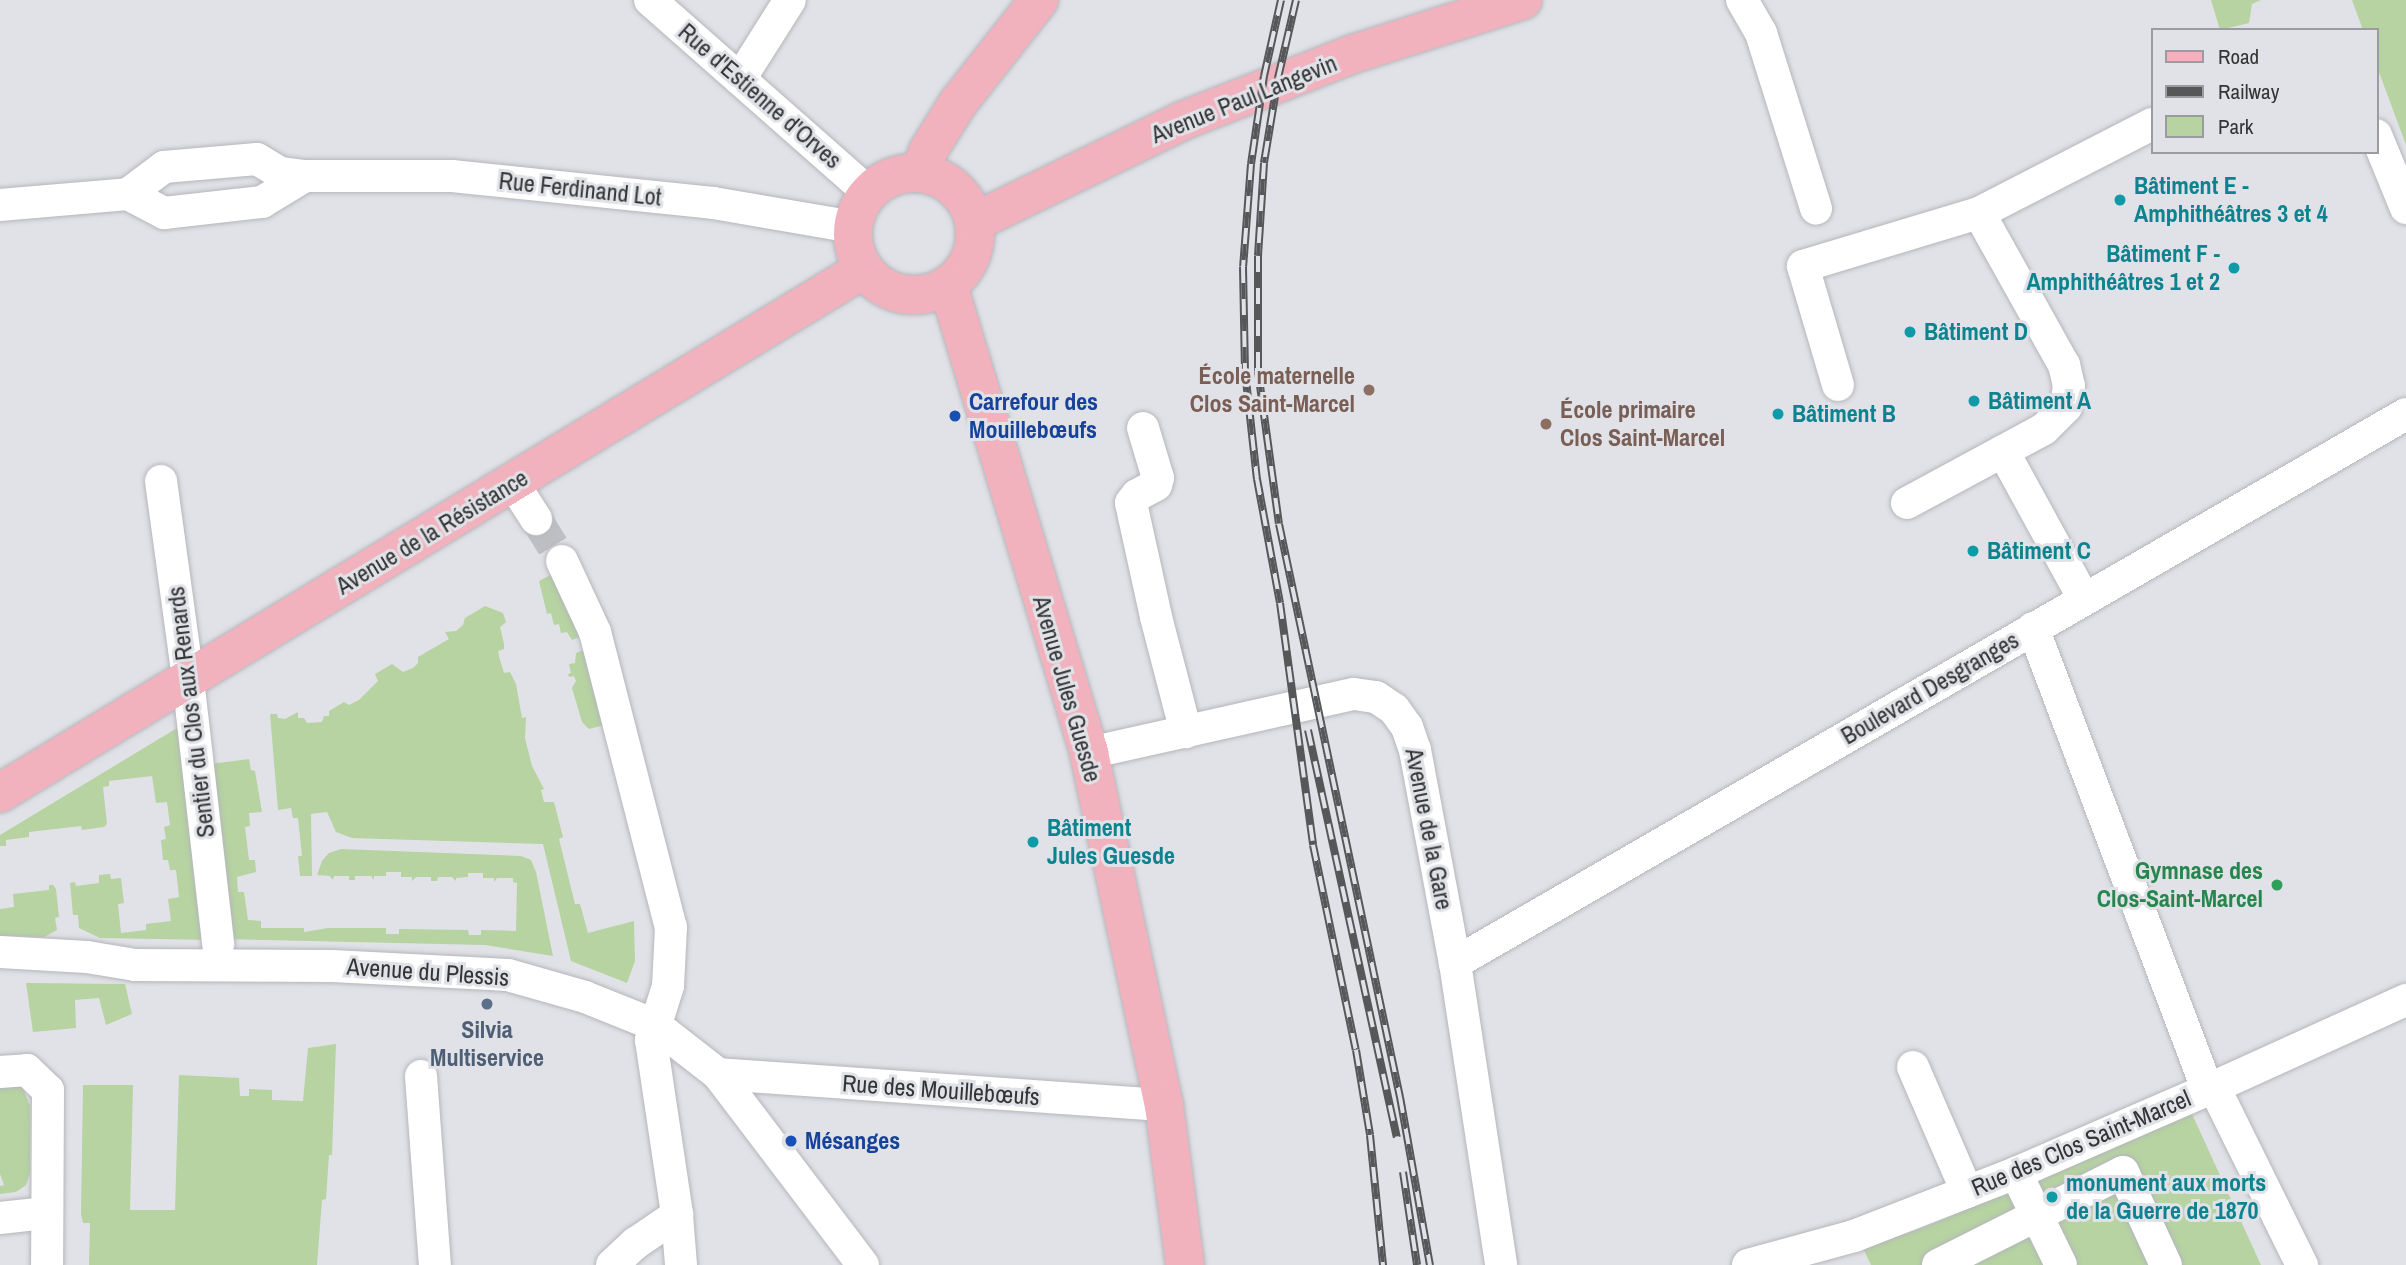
<!DOCTYPE html>
<html>
<head>
<meta charset="utf-8">
<style>
  body { margin:0 }
  #map { position:relative; width:2406px; height:1265px; overflow:hidden; background:#e1e2e7; font-family:"Archivo Narrow",sans-serif }
  div>[style] { position:absolute }
  [style*='--x'] { left:calc(var(--x)*1px); top:calc(var(--y)*1px); width:calc(var(--w)*1px); rotate:calc(var(--a)*1deg) }
  .green>* { inset:0; background:#b6d3a1 }
  .minor-tunnel>* { height:32px; margin-top:-16px; transform-origin:0; background:repeating-linear-gradient(90deg,#bebfc3 0 32px,transparent 0 48px) }
  .roads { filter:drop-shadow(0 0 2px #b5b6bb) drop-shadow(0 0 2px #b5b6bb) }
  .minor>* { height:32px; margin:-16px; padding:0 16px; transform-origin:16px; border-radius:16px; background:#fff }
  .major>* { height:38px; margin:-19px; padding:0 19px; transform-origin:19px; border-radius:19px; background:#f1b2be }
  .major>.ring { margin:-19px; padding:0; box-sizing:content-box; background:none; border:38px solid #f1b2be; border-radius:50% }
  .rail>* { height:8px; margin-top:-4px; transform-origin:0; background:repeating-linear-gradient(90deg,#e1e2e7 0 16px,#565759 0 32px); box-sizing:border-box; border-block:2px solid #565759 }
  .dots>* { width:19px; height:19px; translate:-50% -50%; box-sizing:border-box; border:4px solid #e1e2e7; border-radius:50% }
  span { translate:-50% -50%; white-space:nowrap; text-align:center; line-height:1.15; -webkit-text-stroke:6px #e1e2e7; paint-order:stroke }
  .street-label { font-size:24px; color:#333435 }
  .culture-label { font-size:24px; color:#0d838f; font-weight:700 }
  .left { translate:0 -50%; text-align:left }
  .right { translate:-100% -50%; text-align:right }
  .education-label { font-size:24px; color:#785e54; font-weight:700 }
  .transit-label { font-size:24px; color:#164399; font-weight:700 }
  .leisure-label { font-size:24px; color:#27864d; font-weight:700 }
  .service-label { font-size:24px; color:#4e5e75; font-weight:700 }
  .legend { position:absolute; left:2151px; top:28px; width:228px; height:126px; box-sizing:border-box; background:#e1e2e7; border:2px solid #9b9ca0; margin:0; padding:9px 12px; list-style:none; font-size:21px; color:#333435 }
  .legend li { display:flex; align-items:center; gap:14px; height:35px }
  .legend b { width:35px; border:2px solid #9b9ca0 }
</style>
</head>
<body>
<div id="map">
  <div class="green">
    <i style="clip-path:polygon(2211px 0,2261px 0,2252px 4px,2249px 23px,2220px 30px)"></i>
    <i style="clip-path:polygon(2352px 0,2406px 0,2406px 145px,2376px 64px,2376px 30px,2363px 30px)"></i>
    <i style="clip-path:polygon(552px 574px,585px 635px,572px 640px,567px 632px,561px 633px,559px 624px,554px 625px,551px 613px,547px 614px,539px 581px)"></i>
    <i style="clip-path:polygon(485px 606px,503px 613px,506px 622px,500px 627px,504px 644px,504px 649px,498px 651px,500px 660px,504px 673px,510px 672px,516px 684px,522px 718px,526px 717px,525px 738px,532px 766px,544px 789px,541px 790px,544px 802px,554px 802px,563px 837px,559px 839px,575px 904px,580px 904px,588px 933px,634px 921px,635px 961px,627px 983px,571px 961px,543px 844px,352px 838px,336px 832px,327px 812px,311px 814px,312px 876px,300px 876px,298px 856px,302px 856px,298px 818px,293px 818px,291px 808px,278px 810px,270px 714px,277px 714px,278px 718px,285px 719px,298px 712px,298px 718px,304px 718px,307px 723px,322px 722px,324px 716px,329px 716px,329px 711px,344px 702px,349px 705px,359px 700px,378px 681px,375px 674px,392px 664px,403px 672px,413px 668px,418px 663px,418px 657px,449px 639px,445px 632px,456px 631px,463px 625px,465px 618px)"></i>
    <i style="clip-path:polygon(586px 649px,605px 725px,589px 729px,582px 722px,572px 688px,576px 681px,574px 676px,569px 677px,568px 674px,571px 673px,569px 664px,575px 663px,576px 653px)"></i>
    <i style="clip-path:polygon(187px 722px,215px 940px,100px 938px,79px 928px,78px 915px,73px 915px,70px 883px,75px 882px,76px 886px,99px 883px,99px 875px,110px 874px,111px 879px,121px 878px,124px 903px,118px 904px,121px 933px,146px 930px,146px 924px,171px 921px,168px 899px,179px 897px,176px 870px,170px 870px,168px 860px,163px 860px,161px 840px,166px 839px,164px 827px,170px 825px,167px 802px,156px 803px,152px 776px,109px 781px,109px 786px,103px 787px,107px 824px,104px 827px,82px 830px,81px 826px,29px 832px,29px 837px,6px 840px,6px 846px,0 846px,0 835px)"></i>
    <i style="clip-path:polygon(249px 759px,251px 770px,255px 771px,262px 812px,249px 813px,250px 826px,245px 827px,249px 860px,255px 860px,256px 872px,237px 877px,238px 892px,244px 892px,248px 920px,261px 921px,261px 928px,304px 928px,304px 932px,328px 928px,386px 928px,386px 934px,399px 934px,399px 929px,468px 930px,469px 935px,481px 935px,481px 930px,516px 931px,517px 883px,513px 882px,513px 878px,497px 878px,494px 882px,494px 878px,483px 878px,483px 873px,468px 873px,468px 877px,456px 878px,456px 881px,452px 877px,438px 877px,437px 881px,431px 881px,431px 877px,416px 877px,412px 881px,412px 877px,401px 877px,401px 872px,386px 872px,386px 876px,374px 876px,374px 880px,371px 876px,355px 876px,355px 880px,349px 880px,349px 876px,334px 876px,333px 880px,330px 876px,317px 875px,322px 861px,329px 853px,341px 849px,521px 856px,531px 860px,536px 872px,553px 956px,485px 945px,224px 939px,203px 765px)"></i>
    <i style="clip-path:polygon(49px 885px,53px 885px,56px 889px,59px 917px,55px 918px,57px 930px,44px 937px,0 936px,0 909px,14px 907px,13px 894px,49px 890px)"></i>
    <i style="clip-path:polygon(26px 983px,125px 984px,132px 1014px,106px 1025px,99px 998px,75px 1000px,76px 1028px,33px 1032px)"></i>
    <i style="clip-path:polygon(336px 1044px,332px 1155px,329px 1155px,326px 1199px,322px 1200px,317px 1265px,89px 1265px,90px 1223px,83px 1223px,81px 1214px,83px 1085px,133px 1085px,130px 1210px,175px 1210px,179px 1075px,239px 1078px,240px 1096px,249px 1096px,249px 1089px,272px 1090px,272px 1100px,303px 1101px,308px 1048px)"></i>
    <i style="clip-path:polygon(10px 1082px,23px 1088px,30px 1106px,30px 1173px,26px 1185px,16px 1192px,0 1194px,0 1186px,4px 1185px,0 1174px,0 1083px)"></i>
    <i style="clip-path:polygon(2192px 1114px,2261px 1265px,1871px 1265px,1863px 1248px,1925px 1227px)"></i>
  </div>
  <div class="minor-tunnel">
    <i style="--x:536;--y:519;--w:49;--a:58.2"></i>
  </div>
  <div class="roads">
    <div class="minor">
      <i style="--x:650;--y:0;--w:292;--a:41.4"></i>
      <i style="--x:1742;--y:0;--w:38;--a:60"></i>
      <i style="--x:1761;--y:33;--w:184;--a:72.6"></i>
      <i style="--x:740;--y:79;--w:93;--a:-57.7"></i>
      <i style="--x:2376;--y:135;--w:79;--a:67.7"></i>
      <i style="--x:128;--y:194;--w:45;--a:-36.9"></i>
      <i style="--x:164;--y:167;--w:93;--a:-4.9"></i>
      <i style="--x:257;--y:159;--w:27;--a:31"></i>
      <i style="--x:280;--y:173;--w:25;--a:7"></i>
      <i style="--x:305;--y:176;--w:147;--a:0"></i>
      <i style="--x:452;--y:176;--w:262;--a:5.9"></i>
      <i style="--x:713;--y:203;--w:142;--a:9.7"></i>
      <i style="--x:0;--y:205;--w:128;--a:-4.9"></i>
      <i style="--x:128;--y:194;--w:41;--a:27.8"></i>
      <i style="--x:164;--y:213;--w:99;--a:-6.4"></i>
      <i style="--x:262;--y:202;--w:50;--a:-31.2"></i>
      <i style="--x:1838;--y:385;--w:124;--a:-106.4"></i>
      <i style="--x:1803;--y:266;--w:184;--a:-16.8"></i>
      <i style="--x:1143;--y:428;--w:52;--a:73.3"></i>
      <i style="--x:1158;--y:478;--w:7;--a:106"></i>
      <i style="--x:1156;--y:485;--w:21;--a:152"></i>
      <i style="--x:1137;--y:495;--w:10;--a:127"></i>
      <i style="--x:1131;--y:503;--w:117;--a:77.6"></i>
      <i style="--x:1156;--y:617;--w:119;--a:75.4"></i>
      <i style="--x:2003;--y:451;--w:169;--a:61.3"></i>
      <i style="--x:161;--y:481;--w:200;--a:82.2"></i>
      <i style="--x:188;--y:679;--w:267;--a:83.5"></i>
      <i style="--x:513;--y:483;--w:43;--a:57.4"></i>
      <i style="--x:1907;--y:503;--w:156;--a:-28.4"></i>
      <i style="--x:2044;--y:429;--w:31;--a:-45"></i>
      <i style="--x:2066;--y:407;--w:21;--a:-82"></i>
      <i style="--x:2069;--y:386;--w:22;--a:-103"></i>
      <i style="--x:2064;--y:365;--w:174;--a:-119.2"></i>
      <i style="--x:1979;--y:213;--w:195;--a:-27.2"></i>
      <i style="--x:562;--y:561;--w:78;--a:65.1"></i>
      <i style="--x:595;--y:632;--w:305;--a:75.6"></i>
      <i style="--x:671;--y:927;--w:59;--a:92.9"></i>
      <i style="--x:668;--y:986;--w:57;--a:107.5"></i>
      <i style="--x:651;--y:1040;--w:177;--a:81.5"></i>
      <i style="--x:677;--y:1215;--w:50;--a:85.4"></i>
      <i style="--x:2033;--y:628;--w:494;--a:69.3"></i>
      <i style="--x:1089;--y:753;--w:271;--a:-12.6"></i>
      <i style="--x:1354;--y:694;--w:22;--a:8"></i>
      <i style="--x:1376;--y:697;--w:22;--a:34"></i>
      <i style="--x:1394;--y:709;--w:22;--a:54"></i>
      <i style="--x:1407;--y:727;--w:24;--a:71"></i>
      <i style="--x:1415;--y:750;--w:217;--a:79.4"></i>
      <i style="--x:1455;--y:963;--w:305;--a:81.3"></i>
      <i style="--x:0;--y:952;--w:87;--a:3.3"></i>
      <i style="--x:87;--y:957;--w:49;--a:9.5"></i>
      <i style="--x:135;--y:965;--w:197;--a:0.3"></i>
      <i style="--x:332;--y:966;--w:176;--a:2.9"></i>
      <i style="--x:508;--y:975;--w:80;--a:15.9"></i>
      <i style="--x:585;--y:997;--w:75;--a:21.8"></i>
      <i style="--x:655;--y:1025;--w:80;--a:37.9"></i>
      <i style="--x:718;--y:1074;--w:240;--a:52.8"></i>
      <i style="--x:1455;--y:963;--w:1098;--a:-30"></i>
      <i style="--x:1913;--y:1067;--w:136;--a:66.6"></i>
      <i style="--x:0;--y:1072;--w:27;--a:-4"></i>
      <i style="--x:27;--y:1070;--w:29;--a:44"></i>
      <i style="--x:48;--y:1090;--w:175;--a:90.3"></i>
      <i style="--x:718;--y:1074;--w:447;--a:4"></i>
      <i style="--x:421;--y:1076;--w:190;--a:85.8"></i>
      <i style="--x:2214;--y:1087;--w:199;--a:63.7"></i>
      <i style="--x:2016;--y:1173;--w:102;--a:63.9"></i>
      <i style="--x:0;--y:1218;--w:45;--a:-6.3"></i>
      <i style="--x:612;--y:1265;--w:33;--a:-43"></i>
      <i style="--x:636;--y:1243;--w:50;--a:-34.3"></i>
      <i style="--x:1748;--y:1265;--w:110;--a:-15.3"></i>
      <i style="--x:1854;--y:1236;--w:174;--a:-21.3"></i>
      <i style="--x:2016;--y:1173;--w:216;--a:-23.5"></i>
      <i style="--x:2214;--y:1087;--w:211;--a:-24.4"></i>
      <i style="--x:1938;--y:1265;--w:207;--a:-26.7"></i>
      <i style="--x:2123;--y:1172;--w:102;--a:65.2"></i>
    </div>
    <div class="major">
      <i style="--x:920;--y:173;--w:23;--a:-70"></i>
      <i style="--x:928;--y:151;--w:57;--a:-58"></i>
      <i style="--x:958;--y:103;--w:131;--a:-51.8"></i>
      <i class="ring" style="left:853px;top:173px;width:84px;height:84px"></i>
      <i style="--x:974;--y:222;--w:231;--a:-25.9"></i>
      <i style="--x:1182;--y:121;--w:184;--a:-21.4"></i>
      <i style="--x:1353;--y:54;--w:178;--a:-17.6"></i>
      <i style="--x:948;--y:285;--w:489;--a:73.2"></i>
      <i style="--x:1089;--y:753;--w:360;--a:78"></i>
      <i style="--x:1164;--y:1105;--w:161;--a:82.5"></i>
      <i style="--x:0;--y:793;--w:1010;--a:-31.24"></i>
    </div>
  </div>
  <div class="rail">
    <i style="--x:1281;--y:0;--w:78;--a:102.6"></i>
    <i style="--x:1264;--y:76;--w:89;--a:98.4"></i>
    <i style="--x:1251;--y:164;--w:103;--a:94.4"></i>
    <i style="--x:1243;--y:267;--w:104;--a:88.9"></i>
    <i style="--x:1245;--y:371;--w:109;--a:83.7"></i>
    <i style="--x:1257;--y:479;--w:126;--a:79.5"></i>
    <i style="--x:1280;--y:603;--w:244;--a:82.2"></i>
    <i style="--x:1313;--y:845;--w:209;--a:78.2"></i>
    <i style="--x:1356;--y:1050;--w:86;--a:80.6"></i>
    <i style="--x:1370;--y:1135;--w:131;--a:84.3"></i>
    <i style="--x:1296;--y:0;--w:80;--a:103"></i>
    <i style="--x:1278;--y:78;--w:86;--a:99.4"></i>
    <i style="--x:1264;--y:163;--w:93;--a:93.7"></i>
    <i style="--x:1258;--y:256;--w:115;--a:90"></i>
    <i style="--x:1258;--y:371;--w:154;--a:82.2"></i>
    <i style="--x:1279;--y:524;--w:586;--a:78.08"></i>
    <i style="--x:1400;--y:1097;--w:171;--a:79.9"></i>
    <i style="--x:1308;--y:730;--w:417;--a:77.7"></i>
    <i style="--x:1403;--y:1172;--w:94;--a:81.4"></i>
  </div>
  <div class="dots">
    <i style="left:2120px;top:200px;background:#0f9aa8"></i>
    <i style="left:2234px;top:268px;background:#0f9aa8"></i>
    <i style="left:1910px;top:332px;background:#0f9aa8"></i>
    <i style="left:1369px;top:390px;background:#8d6e63"></i>
    <i style="left:1974px;top:401px;background:#0f9aa8"></i>
    <i style="left:1778px;top:414px;background:#0f9aa8"></i>
    <i style="left:955px;top:416px;background:#1a4fb4"></i>
    <i style="left:1546px;top:424px;background:#8d6e63"></i>
    <i style="left:1973px;top:551px;background:#0f9aa8"></i>
    <i style="left:1033px;top:842px;background:#0f9aa8"></i>
    <i style="left:2277px;top:885px;background:#2e9e5b"></i>
    <i style="left:487px;top:1004px;background:#5c6f8a"></i>
    <i style="left:791px;top:1141px;background:#1a4fb4"></i>
    <i style="left:2052px;top:1197px;background:#0f9aa8"></i>
  </div>
  <div class="street-label">
    <span style="left:760px;top:96px;rotate:41deg">Rue d'Estienne d'Orves</span>
    <span style="left:1244px;top:99px;rotate:-22deg">Avenue Paul Langevin</span>
    <span style="left:580px;top:189px;rotate:6deg">Rue Ferdinand Lot</span>
    <span style="left:432px;top:532px;rotate:-31deg">Avenue de la Résistance</span>
    <span style="left:1930px;top:688px;rotate:-30deg">Boulevard Desgranges</span>
    <span style="left:1067px;top:689px;rotate:74deg">Avenue Jules Guesde</span>
    <span style="left:191px;top:712px;rotate:-97deg">Sentier du Clos aux Renards</span>
    <span style="left:1429px;top:829px;rotate:79deg">Avenue de la Gare</span>
    <span style="left:428px;top:972px;rotate:4deg">Avenue du Plessis</span>
    <span style="left:941px;top:1090px;rotate:4deg">Rue des Mouillebœufs</span>
    <span style="left:2081px;top:1143px;rotate:-23deg">Rue des Clos Saint-Marcel</span>
  </div>
  <div class="culture-label">
    <span class="left" style="left:2134px;top:200px">Bâtiment E -<br>Amphithéâtres 3 et 4</span>
    <span class="right" style="left:2220px;top:268px">Bâtiment F -<br>Amphithéâtres 1 et 2</span>
    <span class="left" style="left:1924px;top:332px">Bâtiment D</span>
    <span class="left" style="left:1988px;top:401px">Bâtiment A</span>
    <span class="left" style="left:1792px;top:414px">Bâtiment B</span>
    <span class="left" style="left:1987px;top:551px">Bâtiment C</span>
    <span class="left" style="left:1047px;top:842px">Bâtiment<br>Jules Guesde</span>
    <span class="left" style="left:2066px;top:1197px">monument aux morts<br>de la Guerre de 1870</span>
  </div>
  <div class="education-label">
    <span class="right" style="left:1355px;top:390px">École maternelle<br>Clos Saint-Marcel</span>
    <span class="left" style="left:1560px;top:424px">École primaire<br>Clos Saint-Marcel</span>
  </div>
  <div class="transit-label">
    <span class="left" style="left:969px;top:416px">Carrefour des<br>Mouillebœufs</span>
    <span class="left" style="left:805px;top:1141px">Mésanges</span>
  </div>
  <div class="leisure-label">
    <span class="right" style="left:2263px;top:885px">Gymnase des<br>Clos-Saint-Marcel</span>
  </div>
  <div class="service-label">
    <span style="left:487px;top:1044px">Silvia<br>Multiservice</span>
  </div>
  <ul class="legend">
  <li><b style="height:9px;background:#f1b2be"></b>Road</li>
  <li><b style="height:9px;background:#565759"></b>Railway</li>
  <li><b style="height:19px;background:#b6d3a1"></b>Park</li>
  </ul>
</div>
</body>
</html>
